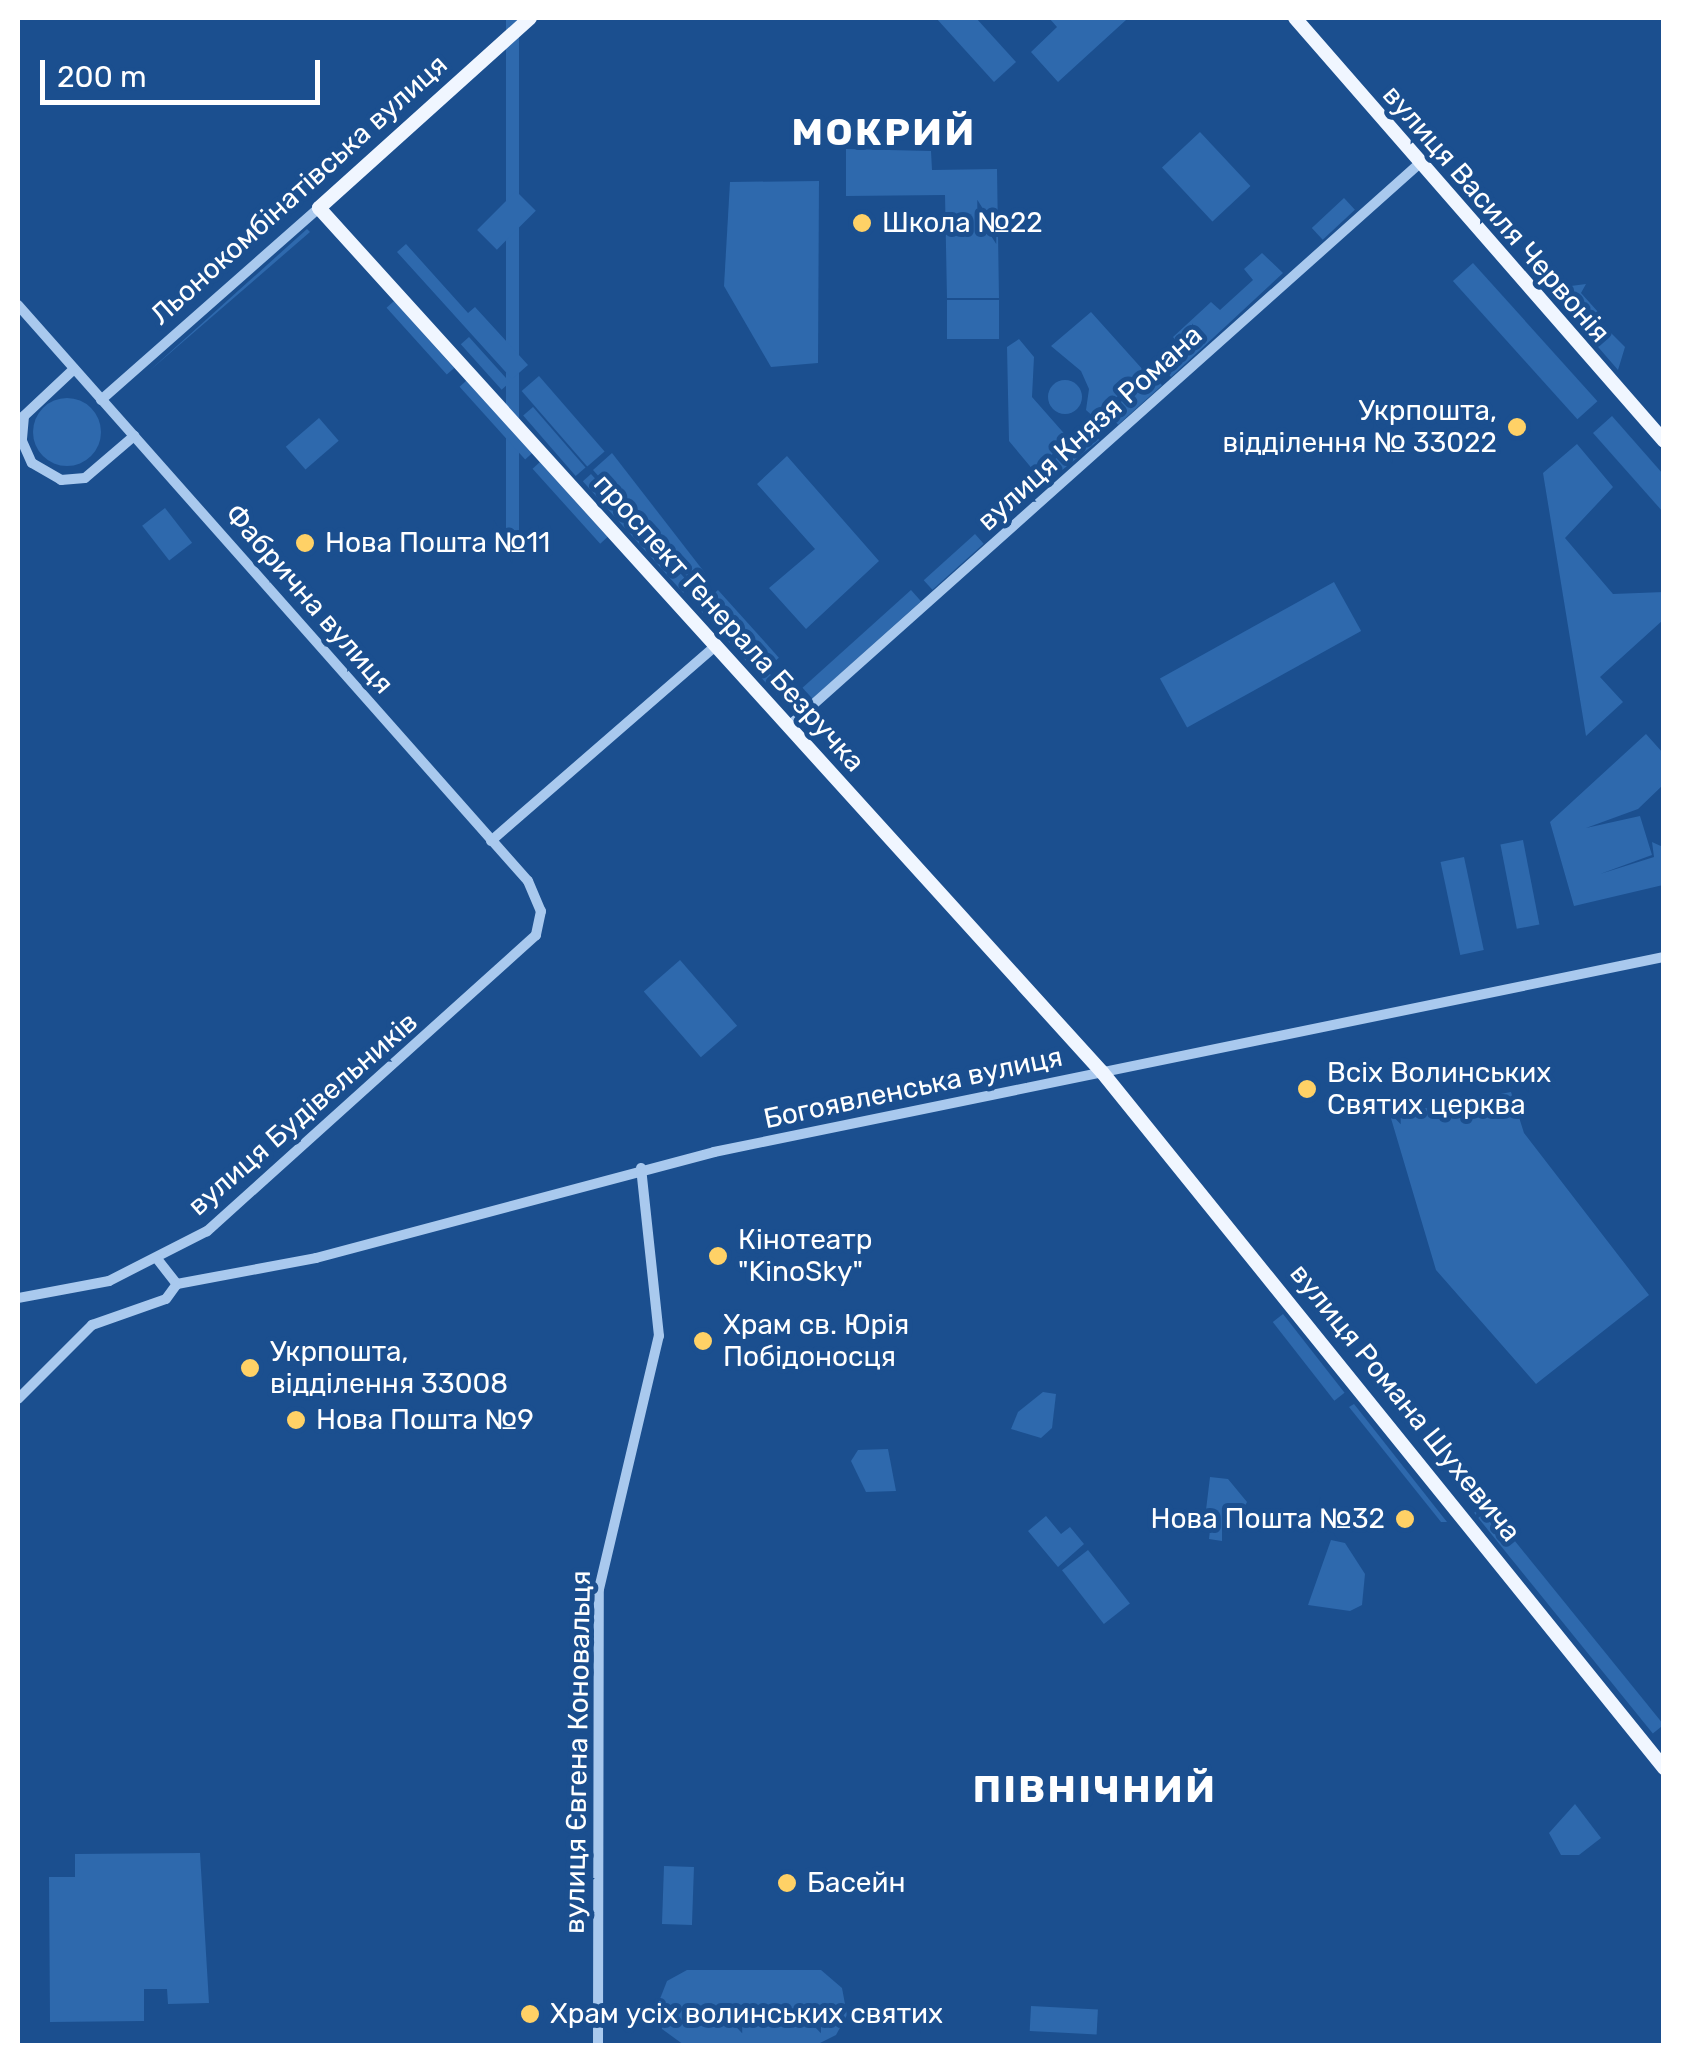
<!DOCTYPE html>
<html>
<head>
<meta charset="utf-8">
<style>
  body { margin:0 }
  #map { position:relative; width:1681px; height:2063px; overflow:hidden; background:#1b4f8f; font-family:Rubik,sans-serif }
  div>[style] { position:absolute }
  [style*='--x'] { left:calc(var(--x)*1px); top:calc(var(--y)*1px); width:calc(var(--w)*1px); rotate:calc(var(--a)*1deg) }
  .green>* { inset:0; background:#2e69ad; transform-origin:0 0 }
  .round { border-radius:50% }
  .minor>* { height:10px; margin:-5px; padding:0 5px; transform-origin:5px; border-radius:5px; background:#a9c9ee }
  .major>* { height:14px; margin:-7px; padding:0 7px; transform-origin:7px; border-radius:7px; background:#f0f6ff }
  .dots>* { width:28px; height:28px; translate:-50% -50%; box-sizing:border-box; border:5px solid #1b4f8f; border-radius:50% }
  span { translate:-50% -50%; white-space:nowrap; text-align:center; line-height:1.15; -webkit-text-stroke:10px #1b4f8f; paint-order:stroke }
  .street-label { font-size:28px; color:#fff }
  .poi-label { font-size:28px; color:#fff }
  .left { translate:0 -50%; text-align:left }
  .right { translate:-100% -50%; text-align:right }
  .district-label { font-size:38px; color:#fff; font-weight:700; letter-spacing:2.5px }
  .frame { position:absolute; inset:0; border:20px solid #fff; pointer-events:none }
  .scale { position:absolute; left:40px; top:60px; width:280px; height:45px; box-sizing:border-box; border:5px solid #fff; border-top:0; padding-left:12px; font-size:30px; line-height:35px; white-space:nowrap; color:#fff; -webkit-text-stroke:8px #1b4f8f; paint-order:stroke }
</style>
</head>
<body>
<div id="map">
  <div class="green">
    <i style="left:506px;top:18px;width:13px;height:514px"></i>
    <i style="clip-path:polygon(936px 18px,976px 18px,1016px 62px,994px 82px)"></i>
    <i style="clip-path:polygon(1049px 18px,1124px 18px,1126px 20px,1058px 82px,1031px 52px,1057px 27px)"></i>
    <i style="left:1200px;top:132px;width:74px;height:52px;rotate:47deg"></i>
    <i style="clip-path:polygon(846px 149px,931px 151px,932px 170px,997px 169px,999px 298px,947px 298px,945px 195px,846px 196px)"></i>
    <i style="clip-path:polygon(819px 181px,818px 363px,771px 367px,724px 286px,730px 182px)"></i>
    <i style="left:516px;top:191px;width:28px;height:55px;rotate:45deg"></i>
    <i style="left:1344px;top:198px;width:16px;height:44px;rotate:47deg"></i>
    <i style="clip-path:polygon(307px 229px,310px 232px,148px 372px)"></i>
    <i style="clip-path:polygon(406px 244px,468px 313px,475px 307px,528px 365px,512px 379px,397px 252px)"></i>
    <i style="clip-path:polygon(1262px 253px,1283px 273px,1171px 377px,1160px 365px,1181px 347px,1173px 337px,1211px 302px,1220px 310px,1253px 280px,1244px 269px)"></i>
    <i style="left:1473px;top:263px;width:186px;height:27px;rotate:48deg"></i>
    <i style="clip-path:polygon(1586px 284px,1581px 293px,1599px 313px,1595px 317px,1625px 347px,1618px 370px,1548px 289px)"></i>
    <i style="left:999px;top:300px;width:39px;height:52px;rotate:90deg"></i>
    <i style="left:394px;top:301px;width:90px;height:10px;rotate:48deg"></i>
    <i style="clip-path:polygon(1091px 312px,1144px 371px,1095px 418px,1086px 410px,1089px 389px,1081px 371px,1051px 346px)"></i>
    <i style="left:469px;top:337px;width:61px;height:11px;rotate:48deg"></i>
    <i style="clip-path:polygon(1019px 339px,1034px 357px,1032px 397px,1069px 439px,1034px 471px,1009px 441px,1007px 347px)"></i>
    <i style="left:1152px;top:374px;width:15px;height:59px;rotate:48deg"></i>
    <i style="left:539px;top:376px;width:100px;height:23px;rotate:49deg"></i>
    <i style="left:467px;top:380px;width:98px;height:10px;rotate:48deg"></i>
    <i class="round" style="left:1048px;top:380px;width:34px;height:34px"></i>
    <i class="round" style="left:33px;top:398px;width:68px;height:68px"></i>
    <i style="left:533px;top:407px;width:80px;height:13px;rotate:49deg"></i>
    <i style="clip-path:polygon(1612px 416px,1663px 474px,1663px 512px,1593px 433px)"></i>
    <i style="left:319px;top:418px;width:30px;height:44px;rotate:49deg"></i>
    <i style="left:1091px;top:430px;width:13px;height:59px;rotate:51deg"></i>
    <i style="clip-path:polygon(1577px 444px,1613px 487px,1565px 538px,1613px 594px,1664px 592px,1663px 620px,1600px 677px,1623px 702px,1586px 736px,1543px 473px)"></i>
    <i style="clip-path:polygon(612px 453px,705px 573px,694px 584px,593px 470px)"></i>
    <i style="clip-path:polygon(787px 456px,879px 561px,806px 629px,769px 588px,815px 549px,757px 484px)"></i>
    <i style="left:540px;top:462px;width:101px;height:10px;rotate:48deg"></i>
    <i style="left:591px;top:474px;width:150px;height:11px;rotate:48deg"></i>
    <i style="left:165px;top:508px;width:44px;height:29px;rotate:52deg"></i>
    <i style="left:975px;top:534px;width:13px;height:69px;rotate:48deg"></i>
    <i style="left:1334px;top:582px;width:56px;height:199px;rotate:61deg"></i>
    <i style="left:718px;top:590px;width:91px;height:13px;rotate:48deg"></i>
    <i style="left:911px;top:590px;width:15px;height:146px;rotate:48deg"></i>
    <i style="left:707px;top:604px;width:114px;height:9px;rotate:48deg"></i>
    <i style="clip-path:polygon(1646px 734px,1663px 753px,1663px 785px,1638px 809px,1586px 828px,1640px 816px,1652px 855px,1600px 874px,1654px 857px,1652px 842px,1663px 847px,1663px 885px,1574px 906px,1550px 822px)"></i>
    <i style="left:1523px;top:840px;width:86px;height:23px;rotate:79deg"></i>
    <i style="left:1464px;top:857px;width:95px;height:24px;rotate:78deg"></i>
    <i style="left:680px;top:960px;width:87px;height:48px;rotate:49deg"></i>
    <i style="clip-path:polygon(1511px 1092px,1524px 1133px,1649px 1295px,1536px 1384px,1436px 1270px,1390px 1115px)"></i>
    <i style="left:1283px;top:1314px;width:100px;height:13px;rotate:52deg"></i>
    <i style="clip-path:polygon(1043px 1392px,1056px 1394px,1052px 1428px,1041px 1438px,1011px 1429px,1018px 1412px)"></i>
    <i style="clip-path:polygon(1354px 1404px,1447px 1522px,1441px 1522px,1349px 1407px)"></i>
    <i style="clip-path:polygon(888px 1449px,896px 1491px,866px 1492px,851px 1461px,858px 1450px)"></i>
    <i style="clip-path:polygon(1210px 1477px,1228px 1479px,1247px 1502px,1240px 1515px,1222px 1520px,1222px 1541px,1209px 1539px,1211px 1520px,1205px 1518px)"></i>
    <i style="left:1485px;top:1504px;width:284px;height:14px;rotate:51deg"></i>
    <i style="clip-path:polygon(1046px 1516px,1061px 1534px,1070px 1527px,1084px 1544px,1058px 1567px,1028px 1531px)"></i>
    <i style="clip-path:polygon(1331px 1540px,1345px 1543px,1365px 1574px,1362px 1605px,1350px 1611px,1308px 1605px)"></i>
    <i style="left:1088px;top:1550px;width:68px;height:33px;rotate:52deg"></i>
    <i style="clip-path:polygon(1575px 1804px,1601px 1838px,1579px 1855px,1561px 1855px,1549px 1833px)"></i>
    <i style="clip-path:polygon(200px 1853px,209px 2003px,168px 2004px,167px 1989px,144px 1989px,144px 2021px,50px 2022px,49px 1877px,75px 1877px,75px 1854px)"></i>
    <i style="left:664px;top:1866px;width:30px;height:58px;rotate:2deg"></i>
    <i style="clip-path:polygon(687px 1970px,821px 1970px,842px 1988px,847px 2015px,836px 2035px,816px 2045px,684px 2045px,662px 2029px,656px 2009px,667px 1981px)"></i>
    <i style="left:1031px;top:2006px;width:67px;height:25px;rotate:3deg"></i>
  </div>
  <div class="minor">
    <i style="--x:18;--y:305;--w:769;--a:48.48"></i>
    <i style="--x:528;--y:881;--w:33;--a:67"></i>
    <i style="--x:541;--y:911;--w:25;--a:102"></i>
    <i style="--x:536;--y:935;--w:443;--a:138"></i>
    <i style="--x:207;--y:1231;--w:110;--a:153"></i>
    <i style="--x:109;--y:1281;--w:93;--a:169.4"></i>
    <i style="--x:74;--y:369;--w:69;--a:136.8"></i>
    <i style="--x:24;--y:416;--w:25;--a:95"></i>
    <i style="--x:22;--y:441;--w:24;--a:66"></i>
    <i style="--x:32;--y:463;--w:34;--a:30"></i>
    <i style="--x:61;--y:480;--w:24;--a:-5"></i>
    <i style="--x:85;--y:478;--w:65;--a:-40.6"></i>
    <i style="--x:101;--y:400;--w:290;--a:-41.4"></i>
    <i style="--x:789;--y:726;--w:846;--a:-41.74"></i>
    <i style="--x:491;--y:841;--w:297;--a:-41"></i>
    <i style="--x:158;--y:1260;--w:31;--a:52"></i>
    <i style="--x:177;--y:1284;--w:141;--a:-10.6"></i>
    <i style="--x:316;--y:1258;--w:412;--a:-14.9"></i>
    <i style="--x:714;--y:1152;--w:970;--a:-11.6"></i>
    <i style="--x:18;--y:1399;--w:105;--a:-45"></i>
    <i style="--x:92;--y:1325;--w:78;--a:-19.4"></i>
    <i style="--x:166;--y:1299;--w:19;--a:-54"></i>
    <i style="--x:598;--y:2046;--w:457;--a:-89.9"></i>
    <i style="--x:599;--y:1589;--w:260;--a:-76.7"></i>
    <i style="--x:659;--y:1336;--w:169;--a:-96.1"></i>
  </div>
  <div class="major">
    <i style="--x:530;--y:18;--w:284;--a:138"></i>
    <i style="--x:319;--y:208;--w:1166;--a:47.82"></i>
    <i style="--x:1102;--y:1072;--w:895;--a:51.08"></i>
    <i style="--x:1295;--y:18;--w:561;--a:48.9"></i>
  </div>
  <div class="dots">
    <i style="left:862px;top:223px;background:#ffd166"></i>
    <i style="left:1517px;top:427px;background:#ffd166"></i>
    <i style="left:305px;top:543px;background:#ffd166"></i>
    <i style="left:1307px;top:1089px;background:#ffd166"></i>
    <i style="left:718px;top:1256px;background:#ffd166"></i>
    <i style="left:703px;top:1341px;background:#ffd166"></i>
    <i style="left:250px;top:1368px;background:#ffd166"></i>
    <i style="left:296px;top:1420px;background:#ffd166"></i>
    <i style="left:1405px;top:1519px;background:#ffd166"></i>
    <i style="left:787px;top:1883px;background:#ffd166"></i>
    <i style="left:530px;top:2014px;background:#ffd166"></i>
  </div>
  <div class="street-label">
    <span style="left:299px;top:190px;rotate:-42deg">Льонокомбінатівська вулиця</span>
    <span style="left:1496px;top:214px;rotate:49deg">вулиця Василя Червонія</span>
    <span style="left:1090px;top:428px;rotate:-42deg">вулиця Князя Романа</span>
    <span style="left:309px;top:599px;rotate:49deg">Фабрична вулиця</span>
    <span style="left:729px;top:623px;rotate:48deg">проспект Генерала Безручка</span>
    <span style="left:913px;top:1088px;rotate:-12deg">Богоявленська вулиця</span>
    <span style="left:303px;top:1114px;rotate:-41deg">вулиця Будівельників</span>
    <span style="left:1405px;top:1403px;rotate:51deg">вулиця Романа Шухевича</span>
    <span style="left:578px;top:1752px;rotate:-89deg">вулиця Євгена Коновальця</span>
  </div>
  <div class="poi-label">
    <span class="left" style="left:882px;top:223px">Школа №22</span>
    <span class="right" style="left:1497px;top:427px">Укрпошта,<br>відділення № 33022</span>
    <span class="left" style="left:325px;top:543px">Нова Пошта №11</span>
    <span class="left" style="left:1327px;top:1089px">Всіх Волинських<br>Святих церква</span>
    <span class="left" style="left:738px;top:1256px">Кінотеатр<br>"KinoSky"</span>
    <span class="left" style="left:723px;top:1341px">Храм св. Юрія<br>Побідоносця</span>
    <span class="left" style="left:270px;top:1368px">Укрпошта,<br>відділення 33008</span>
    <span class="left" style="left:316px;top:1420px">Нова Пошта №9</span>
    <span class="right" style="left:1385px;top:1519px">Нова Пошта №32</span>
    <span class="left" style="left:807px;top:1883px">Басейн</span>
    <span class="left" style="left:550px;top:2014px">Храм усіх волинських святих</span>
  </div>
  <div class="district-label">
    <span style="left:884px;top:133px">МОКРИЙ</span>
    <span style="left:1095px;top:1790px">ПІВНІЧНИЙ</span>
  </div>
  <div class="frame"></div>
  <div class="scale">200 m</div>
</div>
</body>
</html>
